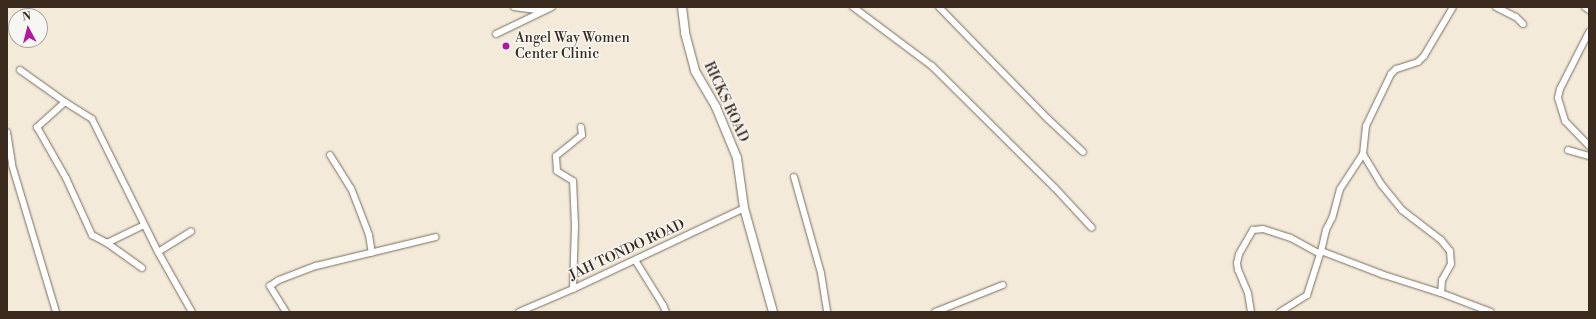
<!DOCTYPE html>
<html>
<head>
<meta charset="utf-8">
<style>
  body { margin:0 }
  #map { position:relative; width:1596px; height:319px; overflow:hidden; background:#f3ead9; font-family:"Libre Bodoni",serif }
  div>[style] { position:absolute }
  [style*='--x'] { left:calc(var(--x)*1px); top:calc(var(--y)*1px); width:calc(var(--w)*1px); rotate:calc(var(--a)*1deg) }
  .roads { filter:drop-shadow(0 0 1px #7b6d5f) drop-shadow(0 0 1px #7b6d5f) }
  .minor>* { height:6px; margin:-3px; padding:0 3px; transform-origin:3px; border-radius:3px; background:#fff }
  .tertiary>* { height:8px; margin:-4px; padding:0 4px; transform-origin:4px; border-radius:4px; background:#fff }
  .dots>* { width:11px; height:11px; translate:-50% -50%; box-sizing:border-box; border:2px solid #f6f6f2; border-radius:50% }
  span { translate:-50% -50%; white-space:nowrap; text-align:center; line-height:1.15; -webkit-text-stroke:3px #f6f6f2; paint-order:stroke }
  .poi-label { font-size:14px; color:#3b2a1e }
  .left { translate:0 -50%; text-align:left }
  .street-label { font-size:14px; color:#3b2a1e }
  .frame { position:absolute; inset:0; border:8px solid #3b2a1e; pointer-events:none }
  .north { position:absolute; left:8px; top:8px; width:40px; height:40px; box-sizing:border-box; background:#f6f6f2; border:1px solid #aba49d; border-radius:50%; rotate:353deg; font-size:11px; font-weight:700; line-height:16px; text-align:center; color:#3b2a1e }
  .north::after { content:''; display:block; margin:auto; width:14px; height:18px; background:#b5179e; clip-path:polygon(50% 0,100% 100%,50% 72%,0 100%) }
</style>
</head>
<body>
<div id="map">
  <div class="roads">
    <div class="minor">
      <i style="--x:514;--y:7;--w:28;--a:8"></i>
      <i style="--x:853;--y:7;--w:99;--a:36.8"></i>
      <i style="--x:932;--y:66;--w:173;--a:44.8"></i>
      <i style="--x:1055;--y:188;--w:54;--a:47.2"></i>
      <i style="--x:939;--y:7;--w:156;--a:45.8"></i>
      <i style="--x:1048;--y:119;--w:48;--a:43.3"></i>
      <i style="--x:1453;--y:7;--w:57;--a:120.6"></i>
      <i style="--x:1424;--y:56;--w:8;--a:135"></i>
      <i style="--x:1418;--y:62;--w:23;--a:162"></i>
      <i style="--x:1396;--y:69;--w:7;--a:135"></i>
      <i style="--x:1391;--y:74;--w:58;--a:115.7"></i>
      <i style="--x:1366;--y:126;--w:28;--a:96"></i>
      <i style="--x:1363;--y:154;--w:42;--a:123.3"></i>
      <i style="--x:1340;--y:189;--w:30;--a:105"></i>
      <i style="--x:1332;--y:218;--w:13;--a:117"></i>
      <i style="--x:1326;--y:230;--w:22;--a:103"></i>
      <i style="--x:1321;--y:251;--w:67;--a:20.9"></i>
      <i style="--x:1384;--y:275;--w:60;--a:17.5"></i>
      <i style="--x:1441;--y:293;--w:53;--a:20.8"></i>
      <i style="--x:1496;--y:7;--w:22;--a:27"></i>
      <i style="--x:1516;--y:17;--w:10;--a:45"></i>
      <i style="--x:1585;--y:7;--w:5;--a:37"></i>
      <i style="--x:1589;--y:32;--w:64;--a:117"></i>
      <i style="--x:1560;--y:89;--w:9;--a:103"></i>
      <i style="--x:1558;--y:98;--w:24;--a:73"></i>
      <i style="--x:1565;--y:121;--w:35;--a:46"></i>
      <i style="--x:496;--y:34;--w:62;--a:-25.7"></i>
      <i style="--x:20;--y:70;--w:55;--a:35.4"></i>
      <i style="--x:65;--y:102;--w:32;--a:32"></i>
      <i style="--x:92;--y:119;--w:148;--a:63.6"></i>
      <i style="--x:158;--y:252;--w:69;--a:60.5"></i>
      <i style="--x:65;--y:102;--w:38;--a:138"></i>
      <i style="--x:37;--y:127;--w:59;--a:60.4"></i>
      <i style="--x:66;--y:178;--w:63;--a:65.5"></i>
      <i style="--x:92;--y:235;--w:17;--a:28"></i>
      <i style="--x:107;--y:243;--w:43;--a:35.5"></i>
      <i style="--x:7;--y:132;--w:33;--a:81"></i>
      <i style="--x:12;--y:165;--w:153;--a:73.3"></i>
      <i style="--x:1568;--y:150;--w:22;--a:16"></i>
      <i style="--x:1363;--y:154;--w:35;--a:59"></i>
      <i style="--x:1381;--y:184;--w:33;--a:51"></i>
      <i style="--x:1402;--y:210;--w:49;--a:37.6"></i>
      <i style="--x:1441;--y:240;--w:14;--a:51"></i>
      <i style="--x:1450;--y:251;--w:13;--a:86"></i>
      <i style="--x:1451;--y:264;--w:18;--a:119"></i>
      <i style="--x:1442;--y:280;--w:13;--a:94"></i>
      <i style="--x:330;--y:155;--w:39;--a:58"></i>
      <i style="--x:351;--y:188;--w:50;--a:69"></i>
      <i style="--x:369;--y:235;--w:18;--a:81"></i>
      <i style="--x:794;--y:177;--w:100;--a:74.3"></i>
      <i style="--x:821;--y:273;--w:39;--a:81"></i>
      <i style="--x:107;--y:243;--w:41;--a:-25.9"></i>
      <i style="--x:158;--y:252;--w:39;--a:-32"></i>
      <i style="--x:635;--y:260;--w:53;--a:58.1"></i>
      <i style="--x:663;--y:305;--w:8;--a:67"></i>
      <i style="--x:573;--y:289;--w:63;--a:-88.2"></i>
      <i style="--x:575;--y:226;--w:45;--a:-92.5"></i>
      <i style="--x:573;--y:181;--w:19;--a:-148"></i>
      <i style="--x:557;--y:171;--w:15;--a:-94"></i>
      <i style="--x:556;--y:156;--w:33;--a:-39"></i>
      <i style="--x:582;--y:135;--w:8;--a:-97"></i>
      <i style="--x:286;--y:312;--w:31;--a:-122"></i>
      <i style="--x:270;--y:286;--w:11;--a:-34"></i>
      <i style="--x:279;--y:280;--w:40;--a:-21"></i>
      <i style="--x:316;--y:266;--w:123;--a:-13.6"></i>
      <i style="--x:519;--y:312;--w:59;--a:-23.1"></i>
      <i style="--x:573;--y:289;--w:189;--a:-25.3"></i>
      <i style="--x:935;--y:312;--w:73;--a:-21.7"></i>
      <i style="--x:1251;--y:312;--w:19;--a:-99"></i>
      <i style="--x:1248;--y:293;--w:25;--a:-113"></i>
      <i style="--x:1238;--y:270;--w:7;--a:-98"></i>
      <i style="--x:1237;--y:263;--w:9;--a:-77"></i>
      <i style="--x:1239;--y:254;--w:28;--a:-60"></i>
      <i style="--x:1253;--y:230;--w:10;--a:-6"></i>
      <i style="--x:1263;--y:229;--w:29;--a:18"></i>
      <i style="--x:1291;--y:238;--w:33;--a:29"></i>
      <i style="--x:1280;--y:312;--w:32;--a:-32"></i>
      <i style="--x:1307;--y:295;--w:46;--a:-72.3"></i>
    </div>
    <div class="tertiary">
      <i style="--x:682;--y:7;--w:26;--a:83"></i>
      <i style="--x:685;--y:33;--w:39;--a:75"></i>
      <i style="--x:695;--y:71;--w:42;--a:59.7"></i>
      <i style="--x:716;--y:107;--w:55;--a:67.6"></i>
      <i style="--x:737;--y:158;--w:50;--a:82"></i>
      <i style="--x:744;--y:208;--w:108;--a:74.4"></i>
    </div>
  </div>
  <div class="dots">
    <i style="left:506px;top:46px;background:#b5179e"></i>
  </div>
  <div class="poi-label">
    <span class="left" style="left:515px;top:46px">Angel Way Women<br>Center Clinic</span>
  </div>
  <div class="street-label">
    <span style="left:726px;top:102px;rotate:65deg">RICKS ROAD</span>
    <span style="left:627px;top:250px;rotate:-25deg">JAH TONDO ROAD</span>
  </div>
  <div class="frame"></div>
  <div class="north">N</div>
</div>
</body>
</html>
